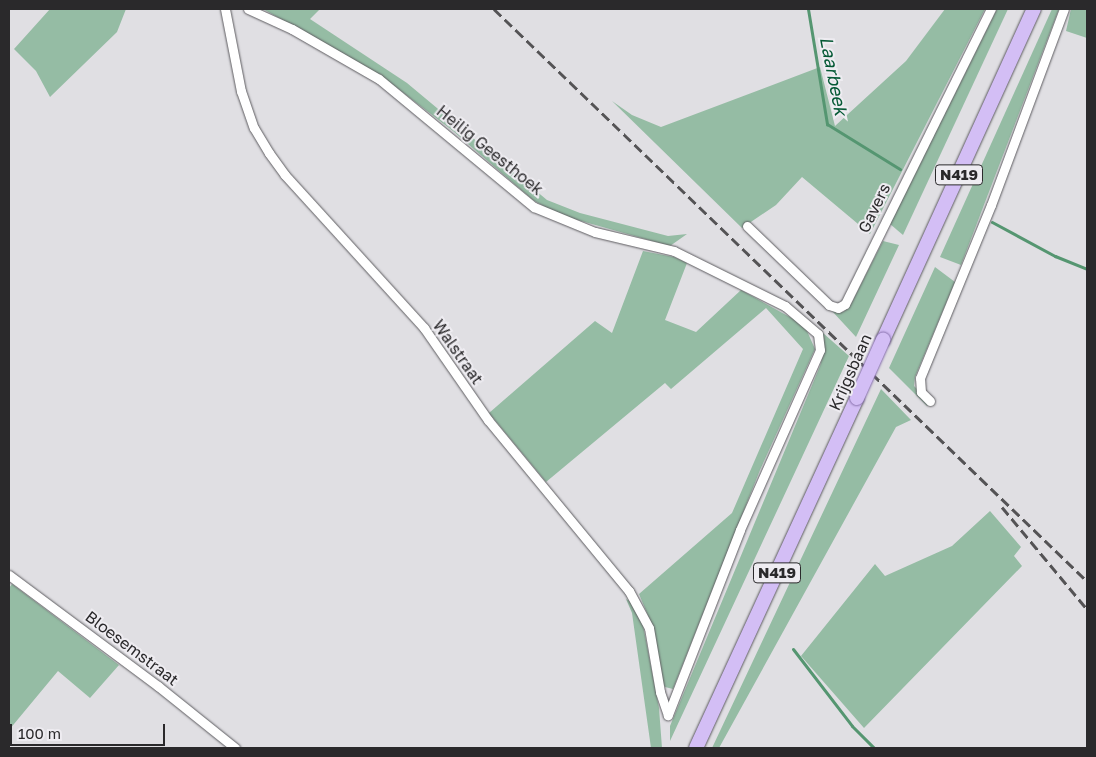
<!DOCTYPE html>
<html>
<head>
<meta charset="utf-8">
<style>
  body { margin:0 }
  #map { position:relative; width:1096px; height:757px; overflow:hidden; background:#e0dfe3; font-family:"Golos Text",sans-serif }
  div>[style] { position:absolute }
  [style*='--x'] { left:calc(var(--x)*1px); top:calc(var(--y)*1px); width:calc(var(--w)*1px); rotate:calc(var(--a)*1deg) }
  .green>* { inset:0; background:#95bca4 }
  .stream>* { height:3px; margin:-1.5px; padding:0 1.5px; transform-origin:1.5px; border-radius:1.5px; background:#559671 }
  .roads { filter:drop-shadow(0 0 1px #5d5c60) drop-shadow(0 0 1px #5d5c60) }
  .street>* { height:9px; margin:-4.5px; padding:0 4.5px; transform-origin:4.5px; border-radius:4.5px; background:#fff }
  .primary>* { height:14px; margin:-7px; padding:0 7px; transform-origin:7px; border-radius:7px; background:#d3bef5 }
  .rail>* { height:3px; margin-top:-1.5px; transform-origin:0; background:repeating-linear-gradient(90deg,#545355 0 10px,transparent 0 15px) }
  .bridges { filter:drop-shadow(0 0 1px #856eaa) drop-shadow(0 0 1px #856eaa) }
  .primary-bridge>* { height:14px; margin:-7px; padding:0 7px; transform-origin:7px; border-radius:7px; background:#d3bef5 }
  span { translate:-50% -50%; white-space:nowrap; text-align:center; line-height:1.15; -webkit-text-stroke:4px #eeecf1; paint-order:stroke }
  .shield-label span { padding:1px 4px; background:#eeecf1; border:1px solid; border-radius:4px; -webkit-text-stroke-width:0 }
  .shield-label { font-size:15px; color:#2a292b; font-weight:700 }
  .street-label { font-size:16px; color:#2a292b }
  .water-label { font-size:18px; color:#055935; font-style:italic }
  .frame { position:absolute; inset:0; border:10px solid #2a292b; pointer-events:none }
  .scale { position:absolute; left:10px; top:724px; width:155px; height:22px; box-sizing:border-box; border:2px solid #2a292b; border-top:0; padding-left:6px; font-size:15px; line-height:18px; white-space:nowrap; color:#2a292b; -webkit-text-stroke:4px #eeecf1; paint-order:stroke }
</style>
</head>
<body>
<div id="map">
  <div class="green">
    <i style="clip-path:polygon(50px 9px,126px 9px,117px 32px,50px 97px,36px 71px,14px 49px)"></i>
    <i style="clip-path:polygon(263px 9px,320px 9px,310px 19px,407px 83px,547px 200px,580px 213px,668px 236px,687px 234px,670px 246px,567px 217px,547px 208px,533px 200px,453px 131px,384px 78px)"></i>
    <i style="clip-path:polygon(945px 9px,985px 9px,870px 234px,802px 177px,776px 205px,742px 228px,612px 101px,632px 115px,661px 127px,820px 67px,835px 126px,906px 61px)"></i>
    <i style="clip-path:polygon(997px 9px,1008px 9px,903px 235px,890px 224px)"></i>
    <i style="clip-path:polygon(1052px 9px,1059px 9px,961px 265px,940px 257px)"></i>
    <i style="clip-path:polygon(1071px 9px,1087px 9px,1087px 38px,1066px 31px)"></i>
    <i style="clip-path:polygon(883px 241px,899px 245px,856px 337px,832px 311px,843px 312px,850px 306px)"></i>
    <i style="clip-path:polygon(643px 251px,674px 257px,687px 263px,665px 320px,696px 332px,741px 290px,797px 321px,807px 331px,815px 349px,760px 470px,673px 689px,665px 687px,661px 681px,652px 625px,639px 594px,732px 513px,803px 349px,766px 308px,671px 389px,665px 383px,546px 482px,489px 413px,595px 321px,612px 333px)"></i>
    <i style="clip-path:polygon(935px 267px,955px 282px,915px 377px,914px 386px,930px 402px,927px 406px,889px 368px)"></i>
    <i style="clip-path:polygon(823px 333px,849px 356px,670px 741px,670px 726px,820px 366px,824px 351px)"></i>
    <i style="clip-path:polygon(881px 389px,911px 420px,896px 427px,719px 748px,712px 748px)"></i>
    <i style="clip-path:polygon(990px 511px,1021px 547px,1014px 556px,1022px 566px,864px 728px,801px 656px,875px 564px,885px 576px,952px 546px)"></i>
    <i style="clip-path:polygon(12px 584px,119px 665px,90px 698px,58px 671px,9px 730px,9px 588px)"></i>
    <i style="clip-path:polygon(626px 599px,632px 602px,643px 625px,659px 708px,662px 748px,651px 748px,632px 613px)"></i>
  </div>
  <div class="stream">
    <i style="--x:808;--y:9;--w:117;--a:80.6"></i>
    <i style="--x:827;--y:124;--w:86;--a:31.7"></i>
    <i style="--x:992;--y:222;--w:72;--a:28.4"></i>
    <i style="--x:1055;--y:256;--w:35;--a:22"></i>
    <i style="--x:793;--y:649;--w:97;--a:52.5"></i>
    <i style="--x:852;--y:726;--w:31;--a:45"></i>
  </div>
  <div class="roads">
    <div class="street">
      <i style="--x:225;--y:9;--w:84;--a:79"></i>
      <i style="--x:241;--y:91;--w:39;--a:71"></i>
      <i style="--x:254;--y:128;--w:29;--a:59"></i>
      <i style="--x:269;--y:153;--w:27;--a:54"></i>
      <i style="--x:285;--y:175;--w:207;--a:47.7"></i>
      <i style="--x:424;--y:328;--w:112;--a:55.2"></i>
      <i style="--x:488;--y:420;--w:222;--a:50.5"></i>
      <i style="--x:629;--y:591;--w:42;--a:61.6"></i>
      <i style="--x:649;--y:628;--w:65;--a:80.2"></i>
      <i style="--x:660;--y:692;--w:24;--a:71"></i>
      <i style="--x:248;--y:9;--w:48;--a:24.4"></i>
      <i style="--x:292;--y:29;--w:100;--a:29.9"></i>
      <i style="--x:379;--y:79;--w:201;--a:39.6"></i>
      <i style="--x:534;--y:207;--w:66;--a:22.3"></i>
      <i style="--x:595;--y:232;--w:81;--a:13.5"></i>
      <i style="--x:674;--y:251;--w:124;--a:26.4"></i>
      <i style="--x:785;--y:306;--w:43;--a:40.3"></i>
      <i style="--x:818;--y:334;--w:16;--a:83"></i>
      <i style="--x:820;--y:350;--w:197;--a:114"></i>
      <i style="--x:740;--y:530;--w:199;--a:111.3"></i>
      <i style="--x:747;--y:226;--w:114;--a:43.9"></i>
      <i style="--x:829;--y:305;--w:9;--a:18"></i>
      <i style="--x:838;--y:308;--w:8;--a:-30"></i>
      <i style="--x:845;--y:304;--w:329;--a:-63.7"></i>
      <i style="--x:930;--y:401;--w:13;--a:-135"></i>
      <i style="--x:921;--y:392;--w:14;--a:-94"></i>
      <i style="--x:920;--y:378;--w:187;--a:-67.7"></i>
      <i style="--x:991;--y:205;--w:209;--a:-69.6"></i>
      <i style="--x:9;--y:575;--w:186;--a:36.7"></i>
      <i style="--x:158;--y:686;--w:99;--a:38.8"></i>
    </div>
    <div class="primary">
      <i style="--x:883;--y:340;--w:364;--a:-65.5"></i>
      <i style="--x:696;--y:748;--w:385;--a:-65.3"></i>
    </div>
  </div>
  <div class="rail">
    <i style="--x:494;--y:9;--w:824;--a:43.97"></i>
    <i style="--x:1002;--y:507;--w:133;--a:50.2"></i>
  </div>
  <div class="bridges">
    <div class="primary-bridge">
      <i style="--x:857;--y:398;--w:64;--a:-65.9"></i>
    </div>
  </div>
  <div class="shield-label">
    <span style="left:959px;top:175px">N419</span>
    <span style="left:777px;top:573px">N419</span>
  </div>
  <div class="street-label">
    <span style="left:490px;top:150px;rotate:39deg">Heilig Geesthoek</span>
    <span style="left:874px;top:208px;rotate:-64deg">Gavers</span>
    <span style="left:458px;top:352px;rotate:55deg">Walstraat</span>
    <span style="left:850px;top:372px;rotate:-66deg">Krijgsbaan</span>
    <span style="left:132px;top:648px;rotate:37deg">Bloesemstraat</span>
  </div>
  <div class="water-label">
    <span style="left:834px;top:76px;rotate:79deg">Laarbeek</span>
  </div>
  <div class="frame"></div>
  <div class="scale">100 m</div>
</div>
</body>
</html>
